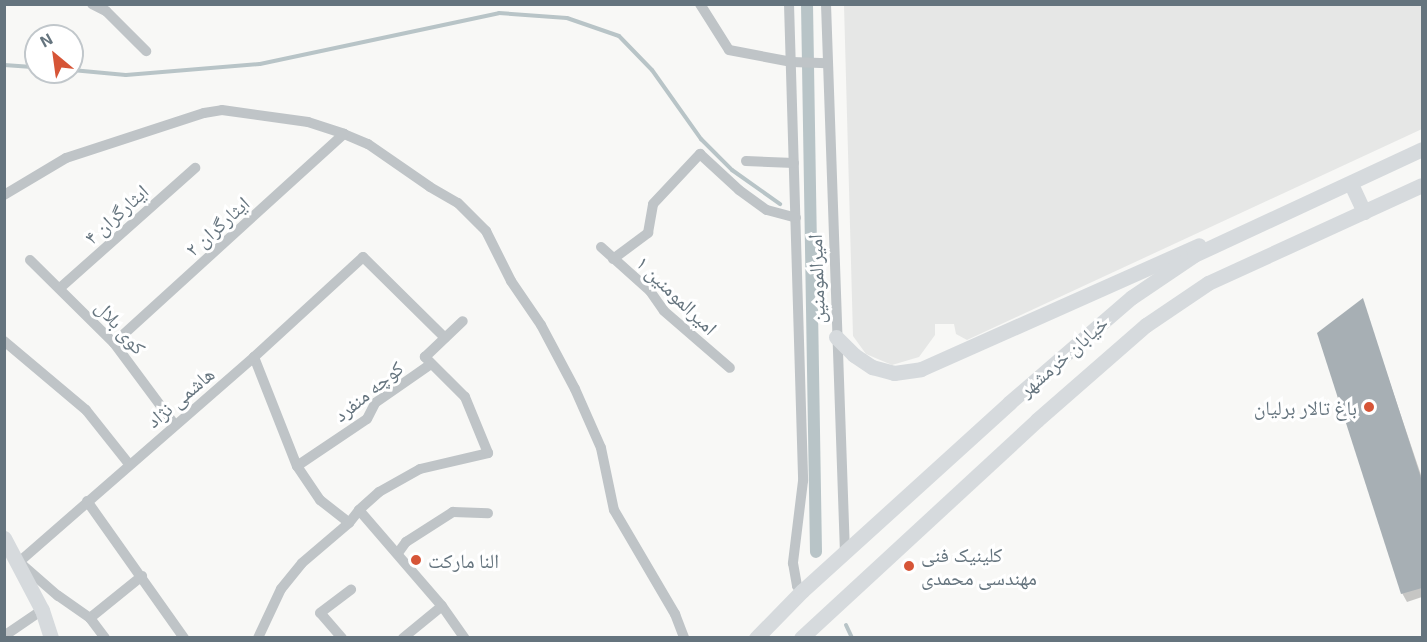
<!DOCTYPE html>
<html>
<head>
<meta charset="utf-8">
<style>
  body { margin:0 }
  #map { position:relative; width:1427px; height:642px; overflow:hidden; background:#f8f8f6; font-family:"Exo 2","Noto Naskh Arabic",sans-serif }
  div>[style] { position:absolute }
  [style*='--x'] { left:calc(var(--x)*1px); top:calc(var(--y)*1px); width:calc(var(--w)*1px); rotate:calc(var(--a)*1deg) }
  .built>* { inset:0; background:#e6e7e6 }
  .shadow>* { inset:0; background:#0003 }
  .stream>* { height:4px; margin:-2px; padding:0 2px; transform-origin:2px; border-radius:2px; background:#b8c4c7 }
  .canal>* { height:12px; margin:-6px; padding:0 6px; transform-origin:6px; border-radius:6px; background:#b8c4c7 }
  .building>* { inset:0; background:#a7afb4 }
  .street>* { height:10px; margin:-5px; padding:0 5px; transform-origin:5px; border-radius:5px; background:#bfc4c7 }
  .secondary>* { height:15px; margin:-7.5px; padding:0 7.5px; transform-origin:7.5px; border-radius:7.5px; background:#d6dadd }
  .dots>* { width:16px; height:16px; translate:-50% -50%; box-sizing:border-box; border:3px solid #fff; border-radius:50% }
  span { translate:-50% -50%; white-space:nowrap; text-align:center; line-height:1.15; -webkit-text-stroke:6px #fff; paint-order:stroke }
  .street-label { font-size:20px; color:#65747e }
  .poi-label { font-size:20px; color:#65747e }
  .right { translate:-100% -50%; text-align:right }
  .left { translate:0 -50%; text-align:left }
  .frame { position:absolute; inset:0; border:6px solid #65747e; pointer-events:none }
  .north { position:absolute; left:24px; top:24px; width:60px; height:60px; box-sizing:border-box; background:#fff; border:2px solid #c1c7cb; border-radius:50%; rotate:331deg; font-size:16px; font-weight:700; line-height:24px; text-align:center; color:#65747e }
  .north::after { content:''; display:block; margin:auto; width:21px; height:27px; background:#d65537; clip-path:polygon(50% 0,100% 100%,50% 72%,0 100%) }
</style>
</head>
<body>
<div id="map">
  <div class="built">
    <i style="clip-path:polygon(844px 5px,1422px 5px,1422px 129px,967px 340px,956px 334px,954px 324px,935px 324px,935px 335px,919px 357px,892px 365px,866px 354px,853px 336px)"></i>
  </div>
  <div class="shadow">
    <i style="clip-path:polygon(1362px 300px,1422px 478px,1422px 597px,1407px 602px,1402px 593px)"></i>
  </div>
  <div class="stream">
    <i style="--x:4;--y:65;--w:32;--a:4"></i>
    <i style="--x:72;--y:70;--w:54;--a:5.3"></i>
    <i style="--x:126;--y:75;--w:134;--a:-4.7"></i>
    <i style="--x:260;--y:64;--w:244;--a:-12"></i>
    <i style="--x:499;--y:13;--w:68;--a:4.2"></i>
    <i style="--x:567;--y:18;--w:55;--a:19.1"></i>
    <i style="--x:619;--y:36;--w:47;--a:45.9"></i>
    <i style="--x:652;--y:70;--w:85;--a:54.6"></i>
    <i style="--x:701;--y:139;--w:44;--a:45"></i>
    <i style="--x:732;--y:170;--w:59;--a:35.3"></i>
    <i style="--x:846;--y:625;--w:14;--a:65"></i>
  </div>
  <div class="canal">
    <i style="--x:807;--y:4;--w:548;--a:89.06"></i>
  </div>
  <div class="building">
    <i style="clip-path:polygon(1363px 298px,1422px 481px,1422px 588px,1401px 594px,1317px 333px)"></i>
  </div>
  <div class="street">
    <i style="--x:92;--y:4;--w:16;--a:27"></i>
    <i style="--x:106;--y:11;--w:57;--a:45"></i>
    <i style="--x:700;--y:4;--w:54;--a:57.8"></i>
    <i style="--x:729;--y:50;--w:64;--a:10.8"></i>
    <i style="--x:792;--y:62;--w:35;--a:2"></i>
    <i style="--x:789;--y:4;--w:477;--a:88.3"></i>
    <i style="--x:803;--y:481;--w:83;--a:97"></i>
    <i style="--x:793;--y:563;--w:23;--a:80"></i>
    <i style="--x:797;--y:586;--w:7;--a:45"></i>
    <i style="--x:826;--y:4;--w:549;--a:88.02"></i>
    <i style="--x:746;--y:161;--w:48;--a:2.4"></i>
    <i style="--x:4;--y:195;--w:72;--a:-30.8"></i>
    <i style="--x:66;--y:158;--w:145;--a:-18.1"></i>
    <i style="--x:204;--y:113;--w:18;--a:-9"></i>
    <i style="--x:222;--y:110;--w:87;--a:7.9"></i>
    <i style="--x:308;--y:122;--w:38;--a:18"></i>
    <i style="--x:344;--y:134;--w:26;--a:23"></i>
    <i style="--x:368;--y:144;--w:75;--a:34.7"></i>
    <i style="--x:430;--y:187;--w:32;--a:30"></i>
    <i style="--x:458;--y:203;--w:40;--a:45"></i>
    <i style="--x:486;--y:231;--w:56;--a:63.4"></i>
    <i style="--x:511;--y:281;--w:53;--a:55.7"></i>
    <i style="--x:541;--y:325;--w:72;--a:62"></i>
    <i style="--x:575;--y:389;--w:64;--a:66.2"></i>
    <i style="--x:601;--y:448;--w:63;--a:78.2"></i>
    <i style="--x:614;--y:510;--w:121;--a:59.6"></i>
    <i style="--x:675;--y:614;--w:26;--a:69"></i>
    <i style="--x:601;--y:247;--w:66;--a:41.9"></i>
    <i style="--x:650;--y:291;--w:24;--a:55"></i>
    <i style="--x:664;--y:311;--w:87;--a:40.8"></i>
    <i style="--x:613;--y:259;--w:44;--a:-36.6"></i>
    <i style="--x:648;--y:233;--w:29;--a:-80"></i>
    <i style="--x:653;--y:204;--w:69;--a:-46.8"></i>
    <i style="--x:700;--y:154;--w:53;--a:42.7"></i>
    <i style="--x:739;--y:190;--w:34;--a:36"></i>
    <i style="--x:767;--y:210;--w:30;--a:15"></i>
    <i style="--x:30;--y:260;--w:118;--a:44.7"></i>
    <i style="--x:114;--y:343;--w:102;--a:53.4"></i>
    <i style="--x:60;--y:288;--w:181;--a:-41.6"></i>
    <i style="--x:4;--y:341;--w:107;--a:40.1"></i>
    <i style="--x:86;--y:410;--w:69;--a:51.5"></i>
    <i style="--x:114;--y:343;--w:311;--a:-42.3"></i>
    <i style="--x:254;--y:357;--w:117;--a:68.5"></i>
    <i style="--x:297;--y:466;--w:41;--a:55.9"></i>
    <i style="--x:320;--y:500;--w:37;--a:38"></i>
    <i style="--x:297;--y:466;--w:84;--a:-33.9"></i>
    <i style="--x:367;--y:419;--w:18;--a:-63"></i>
    <i style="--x:375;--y:403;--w:68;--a:-34.9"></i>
    <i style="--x:87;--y:501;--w:168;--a:54.7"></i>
    <i style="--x:359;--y:510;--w:127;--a:49.2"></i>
    <i style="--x:442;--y:606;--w:39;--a:55"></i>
    <i style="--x:398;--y:553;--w:14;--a:-54"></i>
    <i style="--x:406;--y:542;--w:56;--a:-32.6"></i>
    <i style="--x:453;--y:512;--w:35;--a:2"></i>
    <i style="--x:90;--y:618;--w:67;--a:-38.9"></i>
    <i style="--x:4;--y:636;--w:46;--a:-34.4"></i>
    <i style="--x:105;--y:638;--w:25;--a:-127"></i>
    <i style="--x:90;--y:618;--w:39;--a:-145"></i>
    <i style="--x:58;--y:596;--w:52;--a:-138.9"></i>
    <i style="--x:19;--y:562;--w:312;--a:-41.1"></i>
    <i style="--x:254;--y:357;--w:148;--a:-42.5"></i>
    <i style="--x:363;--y:257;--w:115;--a:44.6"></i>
    <i style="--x:258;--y:638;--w:54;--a:-64.9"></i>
    <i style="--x:281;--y:589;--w:33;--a:-51"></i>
    <i style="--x:302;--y:563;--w:62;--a:-40.4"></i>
    <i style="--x:349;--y:523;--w:16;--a:-52"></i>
    <i style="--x:359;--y:510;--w:27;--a:-42"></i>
    <i style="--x:379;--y:492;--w:47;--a:-29.3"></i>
    <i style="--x:420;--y:469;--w:70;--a:-13.2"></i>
    <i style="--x:488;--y:453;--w:61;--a:-112.3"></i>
    <i style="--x:465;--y:397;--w:57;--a:-135"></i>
    <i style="--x:425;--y:357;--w:52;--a:-43.5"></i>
    <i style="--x:342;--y:638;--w:33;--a:-131"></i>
    <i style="--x:320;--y:613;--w:39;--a:-37"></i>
    <i style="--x:403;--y:638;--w:50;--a:-39.4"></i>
  </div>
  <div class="secondary">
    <i style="--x:1351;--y:184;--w:31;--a:65"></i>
    <i style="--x:836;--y:337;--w:25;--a:45"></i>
    <i style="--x:854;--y:355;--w:22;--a:34"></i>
    <i style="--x:872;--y:367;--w:23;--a:15"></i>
    <i style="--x:894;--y:373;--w:27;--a:-8"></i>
    <i style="--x:921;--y:369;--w:304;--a:-24"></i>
    <i style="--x:4;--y:538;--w:81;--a:62.2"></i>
    <i style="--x:42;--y:610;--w:29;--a:72"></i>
    <i style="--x:756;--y:638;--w:66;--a:-45.6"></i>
    <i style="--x:802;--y:591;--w:280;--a:-42.2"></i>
    <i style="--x:1009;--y:403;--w:162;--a:-40.8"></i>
    <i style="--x:1132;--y:297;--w:75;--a:-34.1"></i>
    <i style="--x:1194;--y:255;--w:251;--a:-24.9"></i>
    <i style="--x:801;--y:638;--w:321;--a:-42.7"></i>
    <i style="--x:1037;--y:420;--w:145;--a:-41.1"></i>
    <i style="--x:1146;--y:325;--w:75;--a:-34.1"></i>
    <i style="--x:1208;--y:283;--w:235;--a:-24.6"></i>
  </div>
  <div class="dots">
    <i style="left:1369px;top:407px;background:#d65537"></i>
    <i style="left:416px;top:560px;background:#d65537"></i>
    <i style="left:909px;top:566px;background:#d65537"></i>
  </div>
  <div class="street-label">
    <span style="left:116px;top:214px;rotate:-42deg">ایثارگران ۴</span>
    <span style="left:217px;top:226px;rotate:-42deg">ایثارگران ۲</span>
    <span style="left:816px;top:279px;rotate:-92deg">امیرالمومنین</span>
    <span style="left:677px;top:295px;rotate:44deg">امیرالمومنین ۱</span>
    <span style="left:121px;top:327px;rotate:49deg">کوی بلال</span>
    <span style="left:1063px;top:356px;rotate:-41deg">خیابان خرمشهر</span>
    <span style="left:368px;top:391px;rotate:-39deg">کوچه منفرد</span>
    <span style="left:180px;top:397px;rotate:-40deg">هاشمی نژاد</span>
  </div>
  <div class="poi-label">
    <span class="right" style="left:1357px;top:407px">باغ تالار برلیان</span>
    <span class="left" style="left:921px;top:566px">کلینیک فنی<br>مهندسی محمدی</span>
    <span class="left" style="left:428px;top:560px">النا مارکت</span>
  </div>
  <div class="frame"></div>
  <div class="north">N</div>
</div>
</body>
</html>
